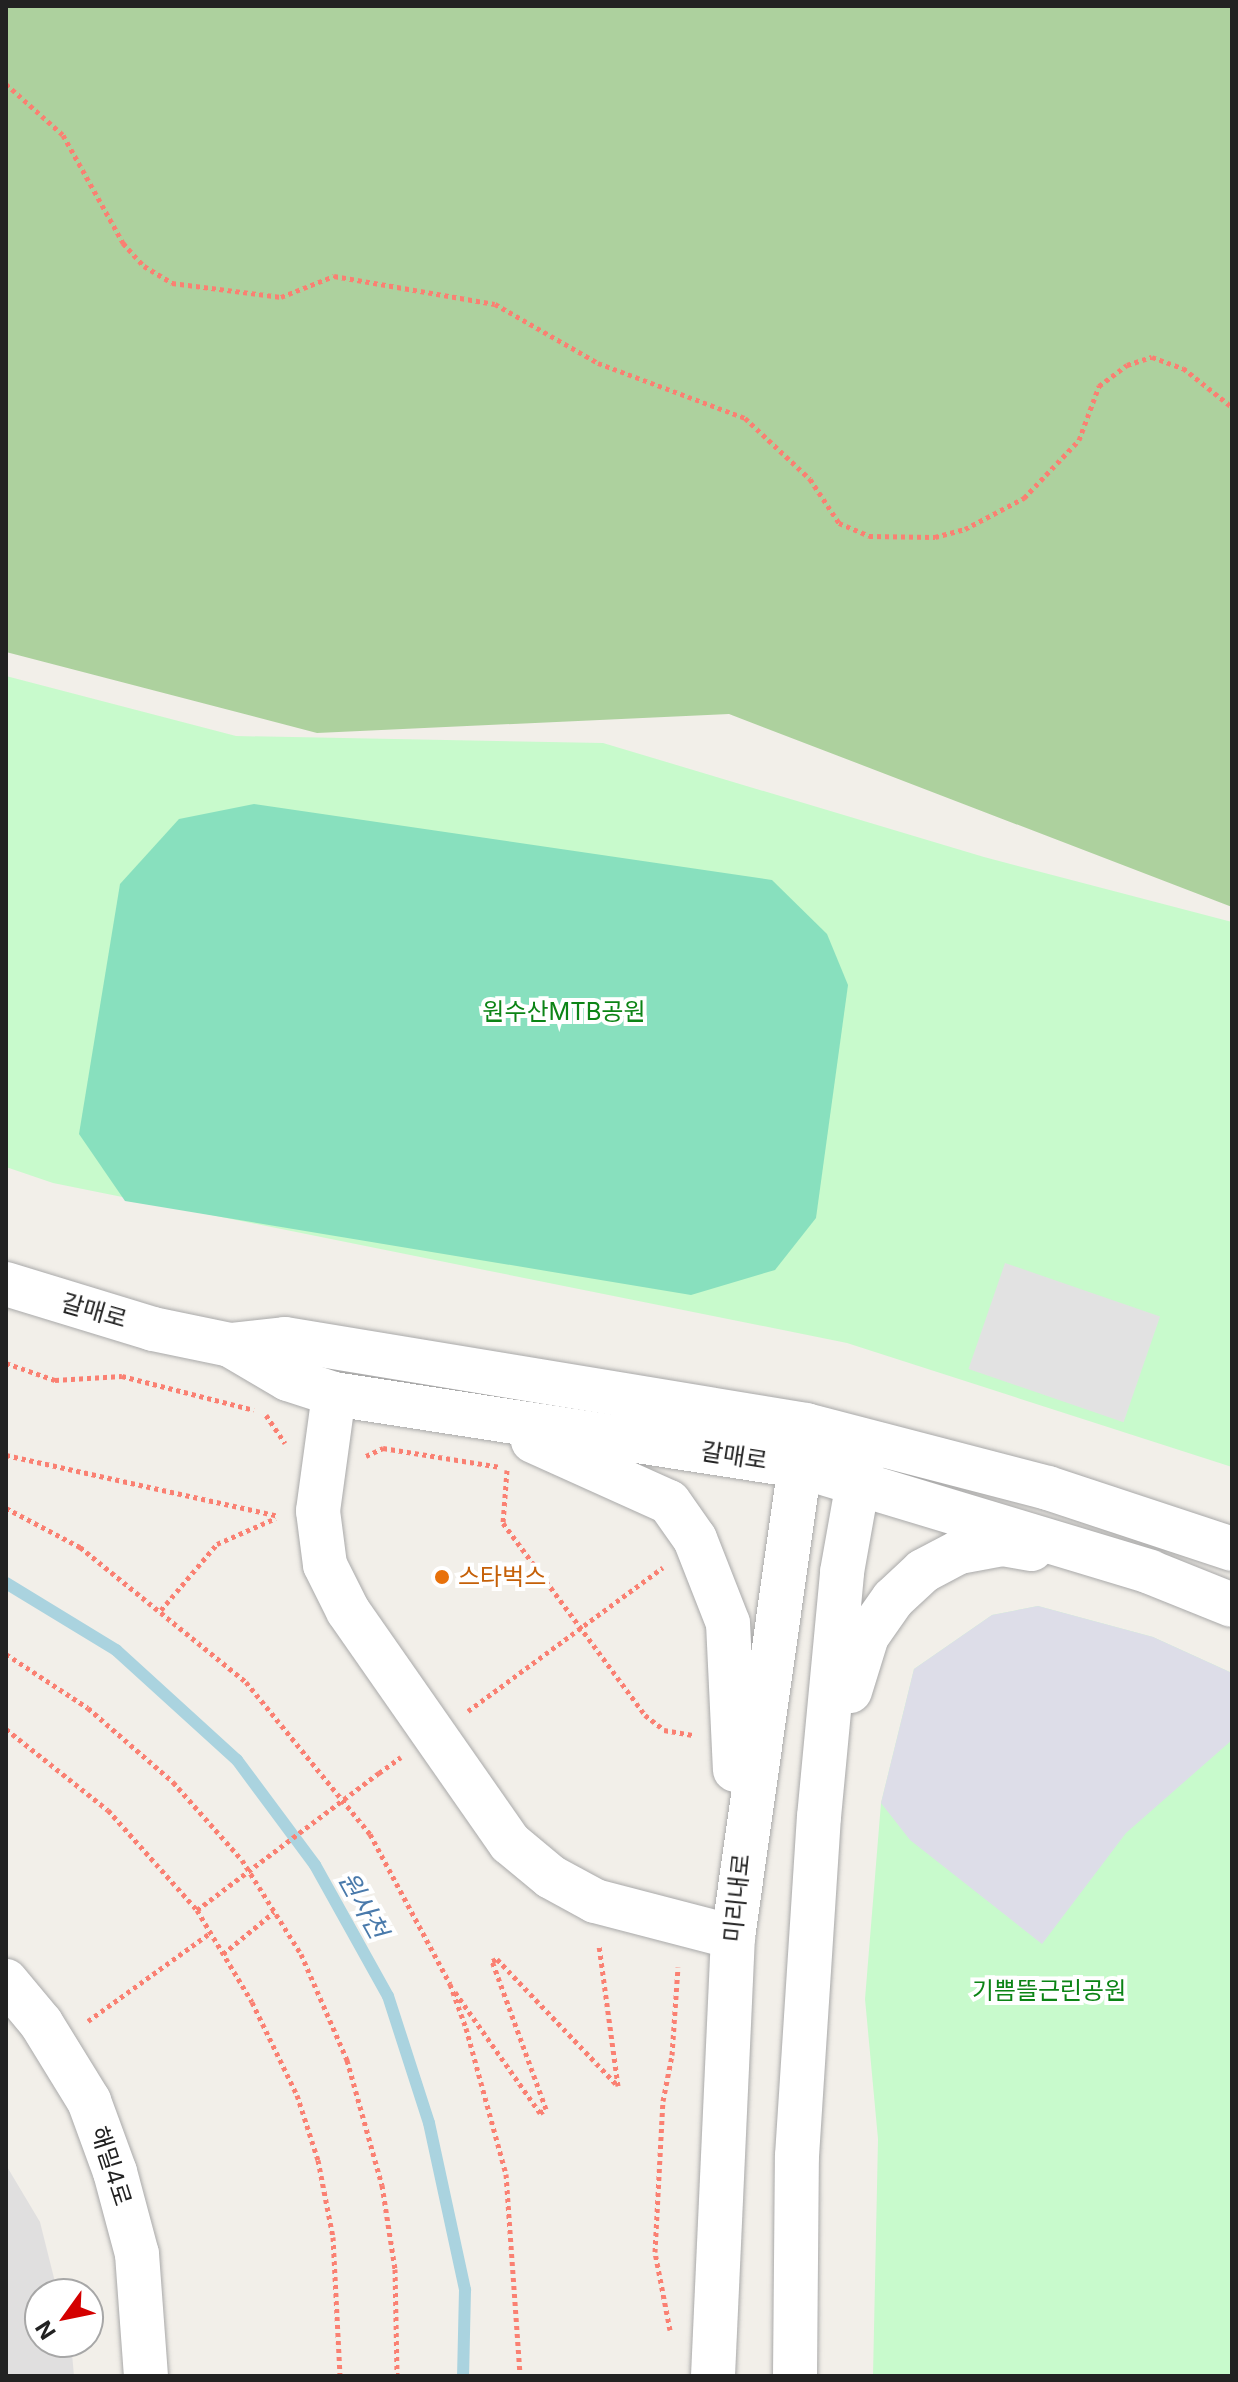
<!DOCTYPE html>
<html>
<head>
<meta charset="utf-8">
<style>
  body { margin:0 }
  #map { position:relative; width:1238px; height:2382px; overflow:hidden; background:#f2efe9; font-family:Inter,"Noto Sans KR",sans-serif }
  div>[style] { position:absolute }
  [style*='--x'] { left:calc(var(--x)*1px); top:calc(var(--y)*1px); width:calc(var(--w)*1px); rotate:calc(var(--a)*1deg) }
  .residential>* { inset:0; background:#e0dfdf }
  .forest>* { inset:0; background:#add19e }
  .park>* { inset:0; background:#c8facc }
  .pitch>* { inset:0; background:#88e0be }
  .parking>* { inset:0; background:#e2e2e2; transform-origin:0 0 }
  .plaza>* { inset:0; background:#dddde8 }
  .stream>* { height:12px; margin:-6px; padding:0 6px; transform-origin:6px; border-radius:6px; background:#aad3df }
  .path>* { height:5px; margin-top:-2.5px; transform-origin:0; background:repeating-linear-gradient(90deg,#fa8072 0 4px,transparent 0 8px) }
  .roads { filter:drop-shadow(0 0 2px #a9a9a9) drop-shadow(0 0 2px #a9a9a9) }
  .minor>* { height:44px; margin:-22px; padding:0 22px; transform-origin:22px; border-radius:22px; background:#fff }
  .path-bridge>* { height:5px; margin-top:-2.5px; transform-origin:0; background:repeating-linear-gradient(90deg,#fa8072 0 4px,transparent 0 8px) }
  .dots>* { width:22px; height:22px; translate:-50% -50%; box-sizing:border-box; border:4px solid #fff; border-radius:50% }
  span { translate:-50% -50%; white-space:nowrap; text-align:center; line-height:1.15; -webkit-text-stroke:8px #fff; paint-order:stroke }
  .park-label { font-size:24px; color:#0c8416 }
  .street-label { font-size:24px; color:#222 }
  .food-label { font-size:24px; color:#c56008 }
  .left { translate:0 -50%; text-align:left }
  .water-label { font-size:26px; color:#4a7aab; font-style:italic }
  .frame { position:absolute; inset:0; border:8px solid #222; pointer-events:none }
  .north { position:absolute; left:24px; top:2278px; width:80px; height:80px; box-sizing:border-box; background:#fff; border:2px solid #a7a7a7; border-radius:50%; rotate:237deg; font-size:22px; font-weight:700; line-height:32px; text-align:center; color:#222 }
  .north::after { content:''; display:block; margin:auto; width:28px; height:36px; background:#d40000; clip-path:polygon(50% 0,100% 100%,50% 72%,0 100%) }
</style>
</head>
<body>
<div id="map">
  <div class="residential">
    <i style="clip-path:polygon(6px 2165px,40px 2222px,58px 2294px,40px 2294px,40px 2342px,71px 2342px,74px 2376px,6px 2376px)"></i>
  </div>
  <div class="forest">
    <i style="clip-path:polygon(6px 6px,1232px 6px,1232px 907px,729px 714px,317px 733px,6px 652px)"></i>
  </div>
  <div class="park">
    <i style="clip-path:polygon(6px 676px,236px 736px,603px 743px,984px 857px,1232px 922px,1232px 1467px,847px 1343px,53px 1183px,6px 1167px)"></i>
    <i style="clip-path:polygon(1038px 1606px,1153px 1637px,1232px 1673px,1232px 2376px,873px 2376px,878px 2139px,865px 1999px,881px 1803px,914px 1669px,992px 1615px)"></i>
  </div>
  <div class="pitch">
    <i style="clip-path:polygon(254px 804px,772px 880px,827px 934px,848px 985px,816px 1218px,775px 1270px,691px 1295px,125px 1201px,79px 1134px,120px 884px,179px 819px)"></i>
  </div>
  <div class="parking">
    <i style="left:1005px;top:1263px;width:164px;height:112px;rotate:19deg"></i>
  </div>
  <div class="plaza">
    <i style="clip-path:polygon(1038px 1606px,1153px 1637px,1232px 1673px,1232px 1740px,1126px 1833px,1042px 1944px,910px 1840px,881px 1803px,914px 1669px,992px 1615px)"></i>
  </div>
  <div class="stream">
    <i style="--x:6;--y:1583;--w:129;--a:31.3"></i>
    <i style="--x:116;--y:1650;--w:164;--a:42.3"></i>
    <i style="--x:237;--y:1760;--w:131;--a:53.4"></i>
    <i style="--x:315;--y:1865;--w:150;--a:60.9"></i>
    <i style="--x:388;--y:1996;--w:133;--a:72.1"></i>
    <i style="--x:429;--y:2123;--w:171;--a:77.8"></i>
    <i style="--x:465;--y:2290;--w:86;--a:91.3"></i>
  </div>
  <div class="path">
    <i style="--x:6;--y:84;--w:76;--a:41.8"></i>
    <i style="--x:63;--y:135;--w:124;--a:60.9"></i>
    <i style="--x:123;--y:243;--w:31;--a:48"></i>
    <i style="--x:144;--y:266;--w:33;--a:31"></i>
    <i style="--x:172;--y:283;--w:110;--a:7.3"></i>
    <i style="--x:281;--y:297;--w:57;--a:-21.6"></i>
    <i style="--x:334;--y:276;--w:163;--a:9.9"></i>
    <i style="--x:495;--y:304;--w:119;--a:29.8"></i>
    <i style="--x:598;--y:363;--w:157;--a:20.5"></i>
    <i style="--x:745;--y:418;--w:89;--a:43.2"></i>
    <i style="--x:810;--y:479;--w:53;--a:56.6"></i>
    <i style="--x:839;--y:523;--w:33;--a:23"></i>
    <i style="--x:869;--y:536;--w:66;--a:0.9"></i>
    <i style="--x:935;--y:537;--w:31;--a:-15"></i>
    <i style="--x:965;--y:529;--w:67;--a:-27.7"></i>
    <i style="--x:1024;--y:498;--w:80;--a:-46.5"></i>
    <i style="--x:1079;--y:440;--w:58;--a:-69.7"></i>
    <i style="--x:1099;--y:386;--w:35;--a:-37"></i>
    <i style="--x:1127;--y:365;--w:26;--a:-18"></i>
    <i style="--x:1152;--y:357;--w:33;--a:20"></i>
    <i style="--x:1183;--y:368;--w:63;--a:38.5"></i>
    <i style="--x:6;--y:1363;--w:52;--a:19.1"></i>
    <i style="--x:55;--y:1380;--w:67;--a:-3.4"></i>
    <i style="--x:122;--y:1376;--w:136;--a:14.4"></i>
    <i style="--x:266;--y:1415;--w:34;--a:56"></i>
    <i style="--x:6;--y:1455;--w:279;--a:12.6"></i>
    <i style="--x:366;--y:1456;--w:19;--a:-25"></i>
    <i style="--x:383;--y:1448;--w:119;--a:9.2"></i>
    <i style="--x:507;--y:1470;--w:53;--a:94.3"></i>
    <i style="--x:503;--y:1523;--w:239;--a:53.5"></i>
    <i style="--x:645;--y:1715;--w:24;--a:38"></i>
    <i style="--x:664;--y:1730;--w:29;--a:10"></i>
    <i style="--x:6;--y:1508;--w:84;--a:27.8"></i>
    <i style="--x:80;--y:1547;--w:214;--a:39.1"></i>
    <i style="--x:246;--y:1682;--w:196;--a:50.8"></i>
    <i style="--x:370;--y:1834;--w:170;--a:61.9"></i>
    <i style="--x:450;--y:1984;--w:47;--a:70"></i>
    <i style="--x:466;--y:2028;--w:151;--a:74.7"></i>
    <i style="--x:506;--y:2174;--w:202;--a:86"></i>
    <i style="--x:161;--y:1610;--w:87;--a:-49.7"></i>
    <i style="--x:217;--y:1544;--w:64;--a:-23.8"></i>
    <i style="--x:6;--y:1654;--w:98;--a:33.4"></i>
    <i style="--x:88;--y:1708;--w:113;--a:41"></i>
    <i style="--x:173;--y:1782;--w:104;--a:48.5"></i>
    <i style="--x:242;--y:1860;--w:111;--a:57.9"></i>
    <i style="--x:301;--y:1954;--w:116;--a:66.5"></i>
    <i style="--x:347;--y:2060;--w:130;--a:74.4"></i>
    <i style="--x:382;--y:2185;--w:85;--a:81.2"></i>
    <i style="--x:395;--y:2269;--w:107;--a:88.9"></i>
    <i style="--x:468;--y:1711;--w:242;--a:-36.4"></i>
    <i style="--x:6;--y:1729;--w:130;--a:38.5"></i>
    <i style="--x:108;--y:1810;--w:134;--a:48.3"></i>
    <i style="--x:197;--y:1910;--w:107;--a:59.1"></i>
    <i style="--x:252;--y:2002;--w:103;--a:64.2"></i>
    <i style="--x:297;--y:2095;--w:68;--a:72.1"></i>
    <i style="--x:318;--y:2160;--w:78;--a:79"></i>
    <i style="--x:333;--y:2237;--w:139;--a:87.1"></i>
    <i style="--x:379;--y:1773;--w:27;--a:-36"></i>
    <i style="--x:223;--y:1954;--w:66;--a:-39.5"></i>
    <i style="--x:455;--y:1992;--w:148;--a:54.9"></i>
    <i style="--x:540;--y:2113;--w:7;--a:-34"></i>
    <i style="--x:546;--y:2109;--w:158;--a:-110"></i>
    <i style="--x:492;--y:1961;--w:5;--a:-22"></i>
    <i style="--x:497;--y:1959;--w:175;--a:46.4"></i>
    <i style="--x:618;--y:2086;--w:142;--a:-97.7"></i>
    <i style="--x:88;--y:2021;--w:150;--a:-35.8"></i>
    <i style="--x:670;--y:2330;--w:79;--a:-100.9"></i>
    <i style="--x:655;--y:2252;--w:151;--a:-87"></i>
    <i style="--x:663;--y:2101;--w:47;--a:-78.9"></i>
    <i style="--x:672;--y:2055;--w:88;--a:-86.1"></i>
  </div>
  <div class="roads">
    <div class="minor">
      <i style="--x:6;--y:1284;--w:154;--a:17"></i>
      <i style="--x:153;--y:1329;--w:79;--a:11.7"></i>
      <i style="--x:230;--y:1345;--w:67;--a:30.4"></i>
      <i style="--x:288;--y:1379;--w:48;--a:18.1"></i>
      <i style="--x:334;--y:1394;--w:472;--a:8.8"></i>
      <i style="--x:800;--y:1466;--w:366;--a:16.8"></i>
      <i style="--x:1150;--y:1572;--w:88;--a:21.9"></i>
      <i style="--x:230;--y:1345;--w:55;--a:-6.2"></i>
      <i style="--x:285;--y:1339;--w:528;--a:9.37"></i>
      <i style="--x:806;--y:1425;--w:250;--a:14.6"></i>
      <i style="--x:1048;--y:1488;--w:194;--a:18.3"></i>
      <i style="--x:334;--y:1394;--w:118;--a:97.8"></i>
      <i style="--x:318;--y:1511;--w:54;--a:82.6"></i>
      <i style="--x:325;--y:1565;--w:51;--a:63.4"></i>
      <i style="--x:348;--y:1611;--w:283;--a:55.1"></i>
      <i style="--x:510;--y:1843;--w:53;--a:39.7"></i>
      <i style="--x:551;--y:1877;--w:50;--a:28.6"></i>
      <i style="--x:595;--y:1901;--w:143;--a:14.6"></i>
      <i style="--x:533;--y:1441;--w:149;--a:24.2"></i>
      <i style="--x:669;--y:1502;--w:45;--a:54.9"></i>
      <i style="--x:695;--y:1539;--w:90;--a:68.6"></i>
      <i style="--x:728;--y:1623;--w:147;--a:87.3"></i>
      <i style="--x:850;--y:1691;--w:58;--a:-72.8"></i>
      <i style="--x:867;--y:1636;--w:45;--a:-54.9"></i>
      <i style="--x:893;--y:1599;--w:41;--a:-43"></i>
      <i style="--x:923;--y:1571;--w:41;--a:-27.8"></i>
      <i style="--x:959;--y:1552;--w:45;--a:-10.3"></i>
      <i style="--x:1003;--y:1544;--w:29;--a:10"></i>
      <i style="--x:6;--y:1981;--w:55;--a:50.2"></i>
      <i style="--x:41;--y:2023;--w:92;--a:58.4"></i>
      <i style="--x:89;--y:2101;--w:76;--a:69.9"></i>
      <i style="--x:115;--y:2172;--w:85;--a:75"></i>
      <i style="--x:137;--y:2254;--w:122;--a:85.8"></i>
      <i style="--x:713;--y:2376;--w:439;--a:-87.4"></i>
      <i style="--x:733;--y:1937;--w:506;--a:-81.93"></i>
      <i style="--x:795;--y:2376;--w:220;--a:-89.5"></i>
      <i style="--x:797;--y:2156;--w:340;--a:-86.3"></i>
      <i style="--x:819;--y:1817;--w:246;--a:-84.6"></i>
      <i style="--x:842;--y:1572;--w:120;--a:-79.9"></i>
    </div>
  </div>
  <div class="path-bridge">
    <i style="--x:197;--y:1910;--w:228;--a:-37"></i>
  </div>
  <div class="dots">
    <i style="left:442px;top:1577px;background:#e8710a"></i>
  </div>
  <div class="park-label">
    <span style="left:564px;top:1012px">원수산MTB공원</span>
    <span style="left:1049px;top:1991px">기쁨뜰근린공원</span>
  </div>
  <div class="street-label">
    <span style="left:94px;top:1311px;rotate:16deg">갈매로</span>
    <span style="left:734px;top:1456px;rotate:9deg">갈매로</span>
    <span style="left:737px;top:1898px;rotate:-84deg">미리내로</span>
    <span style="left:111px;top:2166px;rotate:72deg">해밀4로</span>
  </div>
  <div class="food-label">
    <span class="left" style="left:458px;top:1577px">스타벅스</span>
  </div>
  <div class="water-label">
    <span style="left:363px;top:1905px;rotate:61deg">원사천</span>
  </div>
  <div class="frame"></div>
  <div class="north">N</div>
</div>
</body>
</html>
